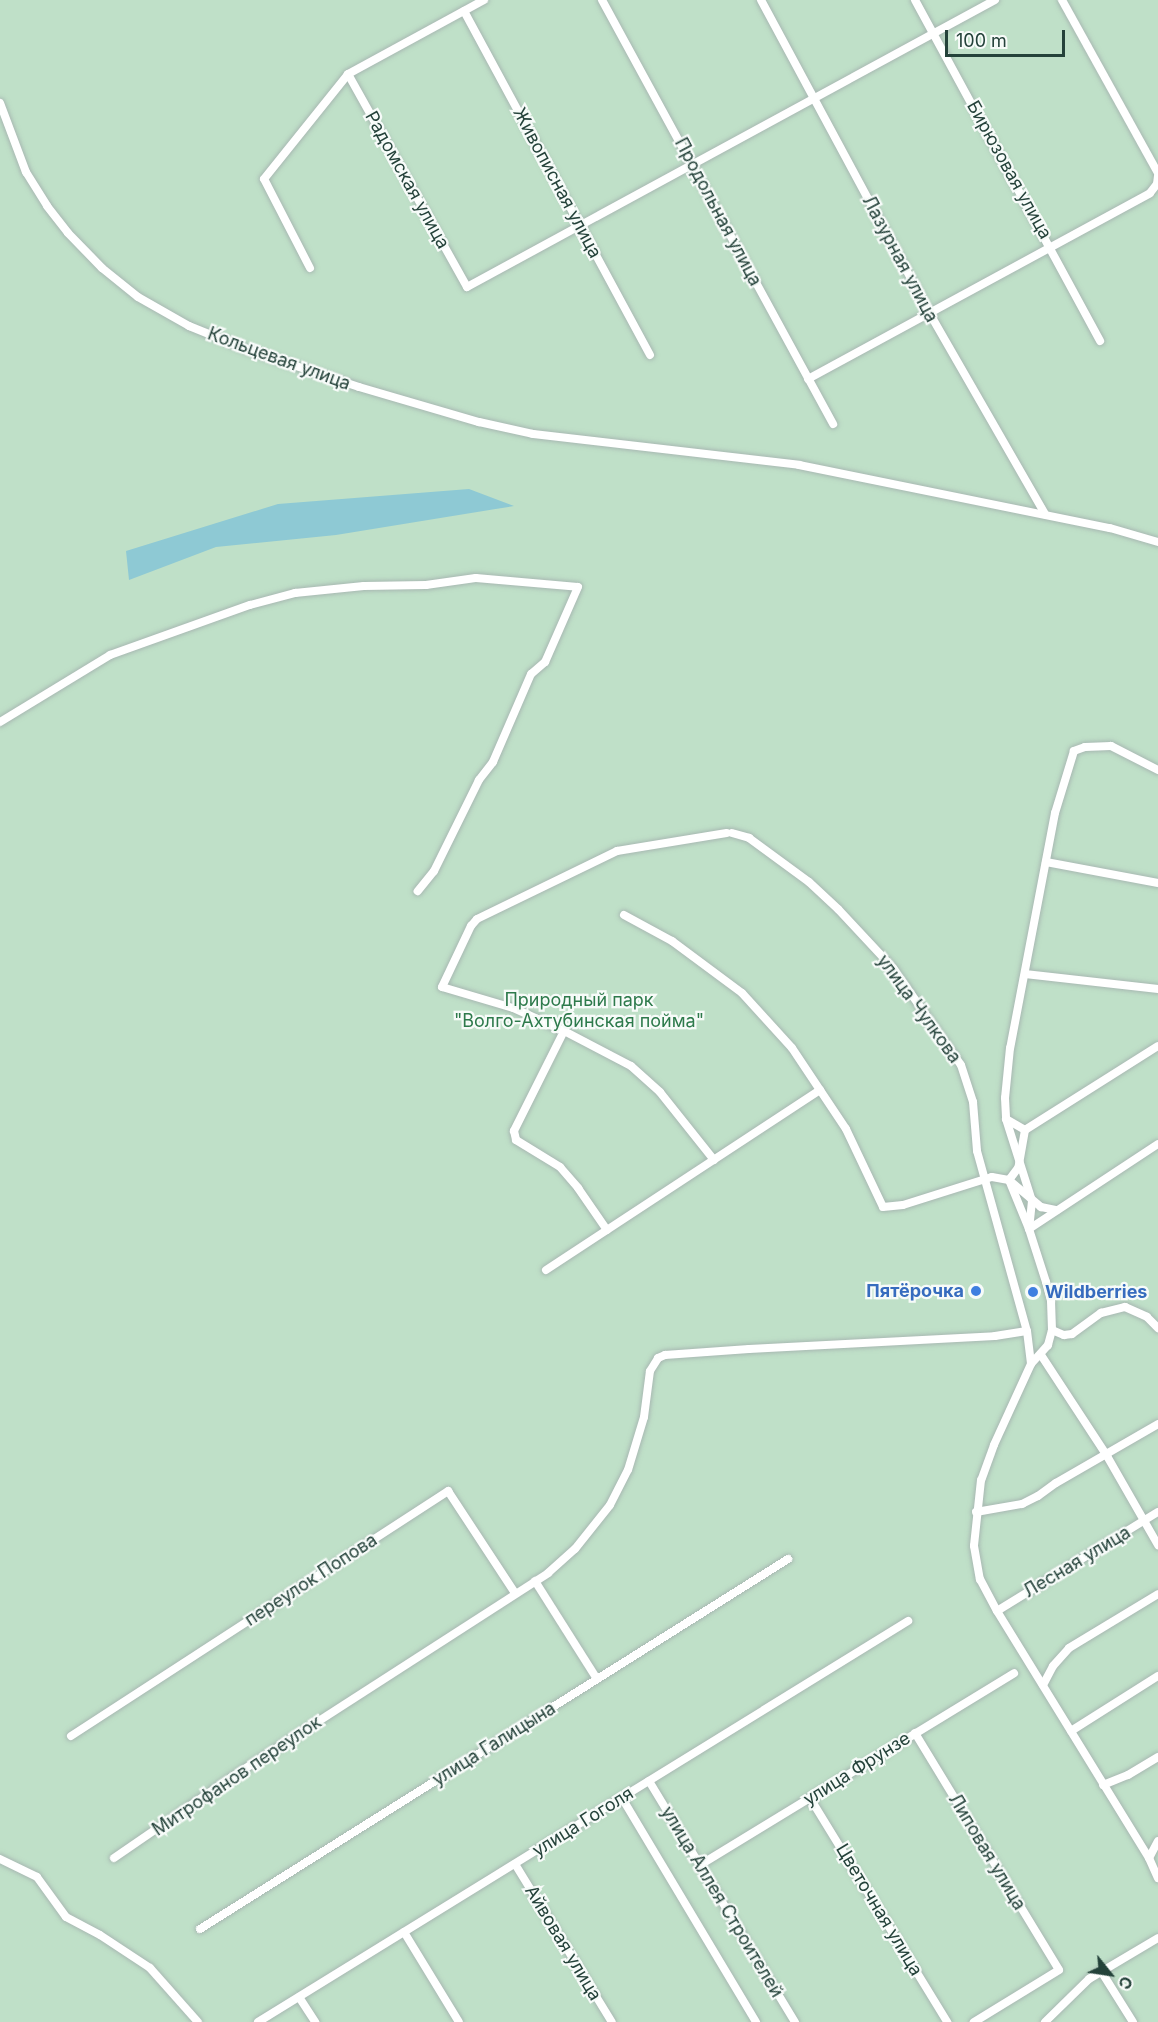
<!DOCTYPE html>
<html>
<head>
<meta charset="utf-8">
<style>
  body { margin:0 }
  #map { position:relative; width:1158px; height:2022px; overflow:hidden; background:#e6efeb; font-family:Inter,sans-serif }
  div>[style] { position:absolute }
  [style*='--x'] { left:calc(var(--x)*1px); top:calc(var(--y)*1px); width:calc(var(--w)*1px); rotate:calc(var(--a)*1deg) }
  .green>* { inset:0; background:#bfe0c8; transform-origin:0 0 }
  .water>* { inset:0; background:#8ec9d4 }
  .roads { filter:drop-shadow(0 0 2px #a8b8b2) drop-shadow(0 0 2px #a8b8b2) }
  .minor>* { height:8px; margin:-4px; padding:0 4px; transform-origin:4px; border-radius:4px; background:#fff }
  .dots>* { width:16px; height:16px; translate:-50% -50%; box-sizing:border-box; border:3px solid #f7fbf9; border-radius:50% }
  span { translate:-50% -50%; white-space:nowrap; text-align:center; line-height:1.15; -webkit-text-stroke:4.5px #f7fbf9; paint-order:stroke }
  .street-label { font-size:18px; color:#24423a }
  .park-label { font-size:18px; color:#2d7a4b }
  .shop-label { font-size:18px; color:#366cbe; font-weight:700 }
  .right { translate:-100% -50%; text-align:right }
  .left { translate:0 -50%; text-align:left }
  .north { position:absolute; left:1080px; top:1944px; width:60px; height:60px; -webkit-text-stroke:4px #f7fbf9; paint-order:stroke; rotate:120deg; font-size:16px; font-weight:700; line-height:24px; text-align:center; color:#24423a }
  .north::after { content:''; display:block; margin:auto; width:21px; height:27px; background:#24423a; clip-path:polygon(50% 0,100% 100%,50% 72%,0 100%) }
  .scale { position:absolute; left:945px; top:30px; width:120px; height:27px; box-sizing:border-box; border:3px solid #24423a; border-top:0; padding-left:8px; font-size:18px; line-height:21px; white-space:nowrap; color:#24423a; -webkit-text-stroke:4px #f7fbf9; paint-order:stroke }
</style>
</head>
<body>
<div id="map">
  <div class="green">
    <i style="left:0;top:0;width:1158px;height:2022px"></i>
  </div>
  <div class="water">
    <i style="clip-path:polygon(469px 489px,514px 506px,336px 535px,216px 547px,129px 580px,126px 551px,278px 504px)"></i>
  </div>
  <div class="roads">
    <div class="minor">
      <i style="--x:602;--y:0;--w:483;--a:61.4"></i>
      <i style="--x:761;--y:0;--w:357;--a:61.7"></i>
      <i style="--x:930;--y:314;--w:231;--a:60.1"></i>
      <i style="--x:915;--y:0;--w:388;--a:61.5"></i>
      <i style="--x:1062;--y:0;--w:198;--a:61"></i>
      <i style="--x:464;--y:11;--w:391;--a:61.6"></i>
      <i style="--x:348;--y:74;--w:244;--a:60.8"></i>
      <i style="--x:467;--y:287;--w:601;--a:-28.53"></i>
      <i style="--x:0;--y:103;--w:74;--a:69.4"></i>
      <i style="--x:26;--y:172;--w:40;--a:58"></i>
      <i style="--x:47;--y:206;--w:34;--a:52"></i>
      <i style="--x:68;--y:233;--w:49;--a:45.8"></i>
      <i style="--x:102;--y:268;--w:46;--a:38.9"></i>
      <i style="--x:138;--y:297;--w:59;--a:29.6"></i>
      <i style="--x:189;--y:326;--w:64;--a:22.1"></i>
      <i style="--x:248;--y:350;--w:117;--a:18.4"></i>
      <i style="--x:359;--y:387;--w:125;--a:16.3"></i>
      <i style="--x:479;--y:422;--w:55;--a:12.5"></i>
      <i style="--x:533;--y:434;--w:268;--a:6.6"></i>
      <i style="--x:799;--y:465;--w:317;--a:11.5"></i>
      <i style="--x:1110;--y:528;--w:50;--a:16.3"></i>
      <i style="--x:310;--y:268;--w:100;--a:-117.3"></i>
      <i style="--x:264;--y:179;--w:134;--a:-51.3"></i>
      <i style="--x:348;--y:74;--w:155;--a:-28.6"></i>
      <i style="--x:808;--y:379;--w:389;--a:-28.5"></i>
      <i style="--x:1150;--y:193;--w:11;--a:-52"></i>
      <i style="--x:1157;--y:184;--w:8;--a:-83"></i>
      <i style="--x:0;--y:722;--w:129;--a:-31.3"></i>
      <i style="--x:110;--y:655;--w:149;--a:-19.7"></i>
      <i style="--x:250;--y:605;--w:47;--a:-14.9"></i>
      <i style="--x:295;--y:593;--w:69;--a:-5.8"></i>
      <i style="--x:364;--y:586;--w:62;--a:-0.9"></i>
      <i style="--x:426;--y:585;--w:50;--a:-8"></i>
      <i style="--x:476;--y:578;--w:102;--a:5"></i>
      <i style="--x:578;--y:587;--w:82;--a:113.7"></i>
      <i style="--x:545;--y:662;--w:18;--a:139"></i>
      <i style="--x:531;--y:674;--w:96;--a:113.4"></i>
      <i style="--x:493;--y:762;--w:23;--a:128"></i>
      <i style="--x:479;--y:780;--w:102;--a:116.3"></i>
      <i style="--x:434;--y:871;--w:26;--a:129"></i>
      <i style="--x:1158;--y:770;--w:53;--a:-152.9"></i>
      <i style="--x:1111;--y:746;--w:26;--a:178"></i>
      <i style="--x:1085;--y:747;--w:12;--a:160"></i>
      <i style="--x:1074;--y:751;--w:65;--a:107"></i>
      <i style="--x:1055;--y:813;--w:239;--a:100.8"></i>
      <i style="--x:1010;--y:1048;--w:50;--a:95.7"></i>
      <i style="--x:1005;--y:1098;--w:21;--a:87"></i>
      <i style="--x:1006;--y:1119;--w:22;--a:30"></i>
      <i style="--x:1025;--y:1130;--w:39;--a:100"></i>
      <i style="--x:1018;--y:1168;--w:15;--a:127"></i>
      <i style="--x:1009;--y:1180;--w:53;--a:67.8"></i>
      <i style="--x:1029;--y:1229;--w:56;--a:72.2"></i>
      <i style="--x:1046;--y:1282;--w:20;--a:75"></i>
      <i style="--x:1051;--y:1301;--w:29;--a:88"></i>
      <i style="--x:1052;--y:1330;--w:16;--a:105"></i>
      <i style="--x:1048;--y:1345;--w:25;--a:132"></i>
      <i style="--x:1031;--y:1364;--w:89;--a:114.6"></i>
      <i style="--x:994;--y:1445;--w:37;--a:110"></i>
      <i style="--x:981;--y:1480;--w:66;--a:96.1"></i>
      <i style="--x:974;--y:1546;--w:34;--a:80"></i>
      <i style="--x:980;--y:1579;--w:36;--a:62"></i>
      <i style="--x:997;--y:1611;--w:290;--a:58.4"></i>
      <i style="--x:1149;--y:1858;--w:22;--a:66"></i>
      <i style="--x:732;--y:833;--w:18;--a:16"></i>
      <i style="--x:749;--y:838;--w:74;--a:36.3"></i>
      <i style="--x:809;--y:882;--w:40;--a:43"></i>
      <i style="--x:838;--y:909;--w:81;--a:47"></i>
      <i style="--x:893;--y:968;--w:118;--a:55"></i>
      <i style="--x:961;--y:1065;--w:39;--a:72"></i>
      <i style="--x:973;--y:1102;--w:49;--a:85.3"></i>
      <i style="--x:977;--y:1151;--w:187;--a:74.5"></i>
      <i style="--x:1027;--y:1331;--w:33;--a:83"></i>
      <i style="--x:1046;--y:862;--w:114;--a:10.6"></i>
      <i style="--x:624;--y:915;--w:55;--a:28.4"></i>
      <i style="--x:672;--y:941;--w:87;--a:36.6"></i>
      <i style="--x:742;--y:993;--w:74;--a:47.7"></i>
      <i style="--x:792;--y:1048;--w:97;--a:56.3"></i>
      <i style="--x:846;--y:1129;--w:86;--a:64.6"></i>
      <i style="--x:883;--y:1207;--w:20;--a:-6"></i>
      <i style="--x:903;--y:1205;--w:93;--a:-17.5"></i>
      <i style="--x:992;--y:1177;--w:17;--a:10"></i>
      <i style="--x:1009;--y:1180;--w:42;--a:40.2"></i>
      <i style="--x:1041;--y:1207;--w:16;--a:11"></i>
      <i style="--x:1025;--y:974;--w:134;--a:6.4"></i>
      <i style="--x:564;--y:1031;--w:112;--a:116.6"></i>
      <i style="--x:514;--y:1131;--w:9;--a:77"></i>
      <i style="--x:516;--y:1140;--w:52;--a:31.5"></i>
      <i style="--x:560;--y:1167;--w:28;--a:49"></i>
      <i style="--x:578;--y:1188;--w:51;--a:55.4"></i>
      <i style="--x:1006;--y:1119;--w:86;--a:72.4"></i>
      <i style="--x:1032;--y:1201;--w:28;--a:96"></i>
      <i style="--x:1025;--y:1130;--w:157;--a:-32.3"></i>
      <i style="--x:714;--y:1160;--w:87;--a:-128.5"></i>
      <i style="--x:660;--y:1092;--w:39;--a:-138"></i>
      <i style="--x:631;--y:1066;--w:76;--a:-152.4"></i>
      <i style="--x:564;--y:1031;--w:56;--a:-155.7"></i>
      <i style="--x:513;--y:1008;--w:74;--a:-163.5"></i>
      <i style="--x:442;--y:987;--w:68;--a:-64.6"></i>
      <i style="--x:471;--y:926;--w:9;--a:-49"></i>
      <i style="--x:477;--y:919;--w:156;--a:-25.9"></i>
      <i style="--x:617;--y:851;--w:111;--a:-9.3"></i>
      <i style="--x:1029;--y:1229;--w:154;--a:-33.4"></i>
      <i style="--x:546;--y:1270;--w:328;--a:-33.3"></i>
      <i style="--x:1052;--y:1330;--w:13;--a:23"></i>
      <i style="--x:1064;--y:1335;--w:8;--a:-7"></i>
      <i style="--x:1072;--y:1334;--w:36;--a:-36"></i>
      <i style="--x:1101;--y:1313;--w:25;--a:-14"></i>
      <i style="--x:1125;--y:1307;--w:24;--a:24"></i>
      <i style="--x:1147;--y:1317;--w:16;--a:45"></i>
      <i style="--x:1041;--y:1355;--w:121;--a:56.8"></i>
      <i style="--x:1107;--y:1456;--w:103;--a:60.2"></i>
      <i style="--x:976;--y:1512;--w:47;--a:-9.9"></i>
      <i style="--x:1022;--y:1504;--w:18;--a:-27"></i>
      <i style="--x:1038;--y:1496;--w:22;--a:-36"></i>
      <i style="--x:1056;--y:1483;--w:118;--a:-30"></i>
      <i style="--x:535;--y:1581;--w:116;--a:57.7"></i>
      <i style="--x:997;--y:1611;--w:189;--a:-31.6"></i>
      <i style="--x:1043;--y:1685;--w:21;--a:-62"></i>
      <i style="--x:1053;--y:1666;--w:24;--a:-48"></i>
      <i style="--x:1069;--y:1648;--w:104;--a:-31.2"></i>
      <i style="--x:1071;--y:1731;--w:103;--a:-32.3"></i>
      <i style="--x:915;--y:1733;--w:277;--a:58.7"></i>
      <i style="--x:1059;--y:1970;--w:100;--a:148.5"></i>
      <i style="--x:71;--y:1736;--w:450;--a:-33"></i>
      <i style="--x:448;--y:1491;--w:122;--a:56.7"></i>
      <i style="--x:649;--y:1781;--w:282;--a:58.8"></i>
      <i style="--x:1103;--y:1785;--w:27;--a:-22"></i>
      <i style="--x:1128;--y:1775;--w:35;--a:-31"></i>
      <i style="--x:622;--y:1798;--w:261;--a:59.1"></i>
      <i style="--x:810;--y:1798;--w:263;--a:58.5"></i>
      <i style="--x:114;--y:1858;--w:143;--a:-34.5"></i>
      <i style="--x:232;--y:1777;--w:376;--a:-32.8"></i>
      <i style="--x:548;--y:1573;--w:36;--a:-42"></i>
      <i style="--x:575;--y:1549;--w:56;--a:-51.5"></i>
      <i style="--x:610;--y:1505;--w:39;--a:-63"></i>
      <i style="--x:628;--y:1470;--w:55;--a:-73.2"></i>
      <i style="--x:644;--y:1417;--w:46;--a:-82.6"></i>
      <i style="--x:650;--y:1371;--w:15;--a:-58"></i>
      <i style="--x:658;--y:1358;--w:8;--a:-23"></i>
      <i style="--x:665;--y:1355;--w:84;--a:-4.1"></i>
      <i style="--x:749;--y:1349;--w:246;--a:-3"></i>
      <i style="--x:995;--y:1336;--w:32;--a:-9"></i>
      <i style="--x:1149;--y:1858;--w:19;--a:-62"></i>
      <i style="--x:0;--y:1859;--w:41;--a:25.9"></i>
      <i style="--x:37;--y:1877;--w:49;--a:54.1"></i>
      <i style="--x:66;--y:1917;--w:38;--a:28"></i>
      <i style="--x:100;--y:1935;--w:60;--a:33.4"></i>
      <i style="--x:150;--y:1968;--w:72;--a:48.4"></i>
      <i style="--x:515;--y:1864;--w:185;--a:58.5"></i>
      <i style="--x:700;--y:1865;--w:368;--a:-31.4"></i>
      <i style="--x:200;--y:1929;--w:695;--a:-32.18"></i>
      <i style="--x:404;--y:1932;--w:105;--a:58.6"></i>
      <i style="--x:1101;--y:1971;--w:60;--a:57.9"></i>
      <i style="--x:299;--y:1997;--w:30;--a:57"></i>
      <i style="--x:258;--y:2022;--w:764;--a:-31.67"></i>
      <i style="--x:1045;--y:2022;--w:62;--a:-44.3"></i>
      <i style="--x:1089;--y:1979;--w:80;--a:-30.7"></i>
    </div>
  </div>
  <div class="dots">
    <i style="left:976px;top:1291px;background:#3f7fe0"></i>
    <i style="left:1033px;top:1292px;background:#3f7fe0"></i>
  </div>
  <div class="street-label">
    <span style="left:1009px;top:170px;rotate:61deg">Бирюзовая улица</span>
    <span style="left:407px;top:180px;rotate:61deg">Радомская улица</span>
    <span style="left:557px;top:183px;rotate:62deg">Живописная улица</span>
    <span style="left:718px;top:212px;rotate:62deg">Продольная улица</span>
    <span style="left:900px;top:259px;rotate:62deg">Лазурная улица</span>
    <span style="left:279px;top:359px;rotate:20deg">Кольцевая улица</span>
    <span style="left:919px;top:1009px;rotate:54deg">улица Чулкова</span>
    <span style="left:1077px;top:1562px;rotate:-31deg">Лесная улица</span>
    <span style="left:311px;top:1580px;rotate:-33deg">переулок Попова</span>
    <span style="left:494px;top:1744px;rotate:-32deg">улица Галицына</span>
    <span style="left:857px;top:1769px;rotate:-32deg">улица Фрунзе</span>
    <span style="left:237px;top:1776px;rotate:-34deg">Митрофанов переулок</span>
    <span style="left:583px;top:1822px;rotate:-32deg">улица Гоголя</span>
    <span style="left:987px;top:1852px;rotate:59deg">Липовая улица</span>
    <span style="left:722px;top:1902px;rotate:59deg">улица Аллея Строителей</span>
    <span style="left:879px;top:1910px;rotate:59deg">Цветочная улица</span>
    <span style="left:563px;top:1943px;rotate:59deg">Айвовая улица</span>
  </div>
  <div class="park-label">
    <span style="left:579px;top:1011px">Природный парк<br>"Волго-Ахтубинская пойма"</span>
  </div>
  <div class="shop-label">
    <span class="right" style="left:964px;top:1291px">Пятёрочка</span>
    <span class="left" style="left:1045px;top:1292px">Wildberries</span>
  </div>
  <div class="north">С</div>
  <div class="scale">100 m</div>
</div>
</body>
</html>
